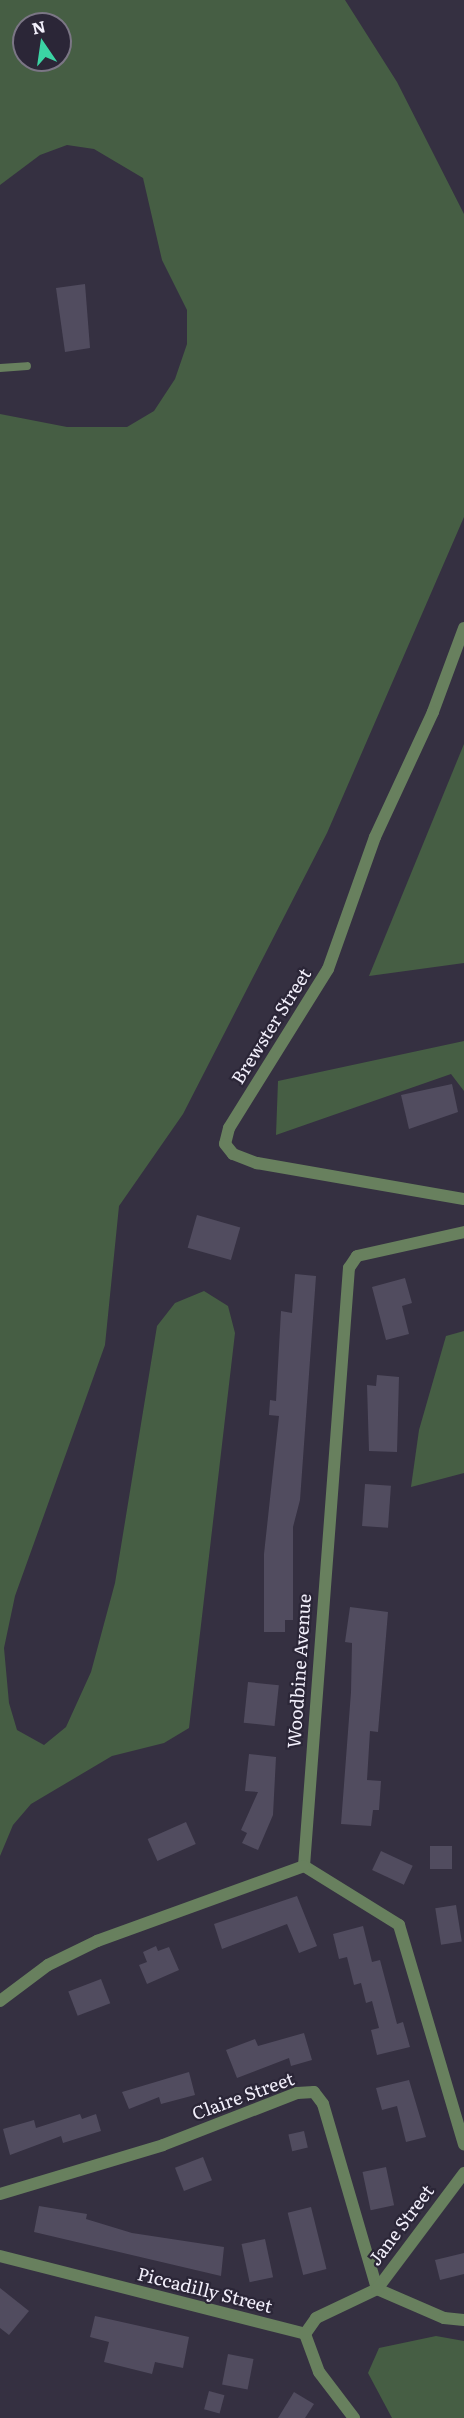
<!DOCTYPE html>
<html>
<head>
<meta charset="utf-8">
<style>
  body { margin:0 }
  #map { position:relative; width:464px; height:2418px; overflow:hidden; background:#353041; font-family:Literata,serif }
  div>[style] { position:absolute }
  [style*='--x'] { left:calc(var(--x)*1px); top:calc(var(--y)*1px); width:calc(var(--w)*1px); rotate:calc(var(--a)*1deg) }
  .green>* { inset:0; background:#465e44 }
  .building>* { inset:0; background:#514c5f; transform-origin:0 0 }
  .lane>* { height:8px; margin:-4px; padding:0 4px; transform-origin:4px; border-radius:4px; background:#68805e }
  .street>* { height:12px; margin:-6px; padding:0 6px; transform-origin:6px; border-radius:6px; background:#68805e }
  span { translate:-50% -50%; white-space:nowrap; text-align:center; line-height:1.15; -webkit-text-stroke:4.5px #2b2637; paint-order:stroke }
  .street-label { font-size:18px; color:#f2effb }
  .north { position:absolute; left:12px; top:12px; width:60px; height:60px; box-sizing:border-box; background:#2b2637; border:2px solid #7b7685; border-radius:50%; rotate:347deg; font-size:16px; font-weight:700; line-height:24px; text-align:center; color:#f2effb }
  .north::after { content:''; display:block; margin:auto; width:21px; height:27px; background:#3bd4a4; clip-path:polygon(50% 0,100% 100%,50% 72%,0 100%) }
</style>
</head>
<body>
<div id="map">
  <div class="green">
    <i style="clip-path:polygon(evenodd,0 0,345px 0,397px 82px,464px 214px,464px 517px,327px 833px,183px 1114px,119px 1206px,105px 1345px,15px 1596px,4px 1648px,9px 1703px,17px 1730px,44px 1745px,66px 1727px,91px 1672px,115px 1583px,157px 1326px,175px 1303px,204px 1291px,228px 1306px,235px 1333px,189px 1728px,164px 1743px,112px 1756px,31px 1804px,13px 1825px,0 1856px,0 414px,67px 427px,127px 427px,154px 411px,175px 379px,187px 344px,187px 310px,162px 260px,143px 178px,94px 149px,67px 145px,40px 155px,0 185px,0 0,24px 24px,60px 24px,60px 60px,24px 60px,24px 24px)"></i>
    <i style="clip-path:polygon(464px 744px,464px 963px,369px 976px)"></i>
    <i style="clip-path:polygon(464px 1041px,464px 1091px,451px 1074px,276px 1135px,278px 1081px)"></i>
    <i style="clip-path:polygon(464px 1331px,464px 1473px,411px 1487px,419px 1430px,446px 1336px)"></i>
    <i style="clip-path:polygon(436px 2336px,464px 2341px,464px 2418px,392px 2418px,368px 2373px,379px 2348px)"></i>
  </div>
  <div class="building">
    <i style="clip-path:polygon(85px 284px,90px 348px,65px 352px,56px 288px)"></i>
    <i style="clip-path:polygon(452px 1084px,458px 1112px,409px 1129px,401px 1095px)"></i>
    <i style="left:197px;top:1215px;width:45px;height:34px;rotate:16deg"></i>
    <i style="clip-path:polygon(295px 1274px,316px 1276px,300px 1500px,293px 1527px,293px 1620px,285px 1620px,285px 1632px,264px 1632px,264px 1554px,279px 1416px,269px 1415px,270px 1400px,276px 1401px,281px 1311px,292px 1313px)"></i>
    <i style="clip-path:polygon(405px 1278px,412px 1303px,402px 1306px,409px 1334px,386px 1340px,372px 1287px)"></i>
    <i style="clip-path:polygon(377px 1375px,399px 1377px,397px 1452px,369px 1451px,367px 1385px,376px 1386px)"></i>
    <i style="left:365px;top:1484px;width:26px;height:42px;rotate:4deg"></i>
    <i style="clip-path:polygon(350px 1607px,388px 1612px,378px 1732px,370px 1731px,367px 1780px,381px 1781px,379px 1810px,373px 1810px,371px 1826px,341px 1824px,351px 1692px,352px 1643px,345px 1642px)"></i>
    <i style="left:248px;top:1682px;width:31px;height:41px;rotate:6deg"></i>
    <i style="clip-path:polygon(249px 1754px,276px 1757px,273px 1815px,258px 1850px,242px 1843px,247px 1833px,241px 1830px,258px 1792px,245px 1791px)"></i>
    <i style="left:186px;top:1822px;width:24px;height:42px;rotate:66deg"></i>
    <i style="left:452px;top:1846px;width:23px;height:22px;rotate:90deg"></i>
    <i style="left:381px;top:1851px;width:35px;height:21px;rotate:25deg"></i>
    <i style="clip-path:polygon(297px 1896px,317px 1946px,299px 1953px,287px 1924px,222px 1949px,214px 1924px)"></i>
    <i style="left:456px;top:1905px;width:37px;height:21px;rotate:81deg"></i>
    <i style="clip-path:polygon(363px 1926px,372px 1962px,380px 1960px,397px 2024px,403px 2022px,410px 2047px,377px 2055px,371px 2030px,379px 2028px,372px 2001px,366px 2003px,361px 1983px,354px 1985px,347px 1957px,339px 1959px,333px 1934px)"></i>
    <i style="clip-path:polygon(156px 1946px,158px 1951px,169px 1947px,179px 1970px,147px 1984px,139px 1965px,147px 1962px,143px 1952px)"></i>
    <i style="left:101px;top:1979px;width:26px;height:35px;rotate:69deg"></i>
    <i style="clip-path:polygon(304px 2033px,312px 2060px,291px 2066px,289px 2058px,237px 2078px,226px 2050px,255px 2039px,258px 2046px)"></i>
    <i style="clip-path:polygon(189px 2072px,195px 2095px,161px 2104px,159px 2097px,129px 2109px,122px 2092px)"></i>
    <i style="clip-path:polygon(409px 2080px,426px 2137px,406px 2142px,397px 2106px,382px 2110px,376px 2088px)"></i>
    <i style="clip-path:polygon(80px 2114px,82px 2119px,96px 2114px,101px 2131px,63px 2143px,61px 2136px,10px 2155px,3px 2129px,34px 2120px,36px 2128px)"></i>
    <i style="left:304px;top:2131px;width:17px;height:16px;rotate:77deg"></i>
    <i style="left:203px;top:2157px;width:25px;height:30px;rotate:69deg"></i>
    <i style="left:386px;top:2167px;width:39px;height:24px;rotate:78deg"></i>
    <i style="clip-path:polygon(39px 2206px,87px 2214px,86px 2219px,132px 2233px,224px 2247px,221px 2276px,34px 2232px)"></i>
    <i style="left:311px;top:2207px;width:64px;height:24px;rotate:76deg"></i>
    <i style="left:265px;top:2239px;width:39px;height:24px;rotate:78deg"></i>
    <i style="clip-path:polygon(464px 2253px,464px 2274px,440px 2280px,435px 2260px)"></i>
    <i style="clip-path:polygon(0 2288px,29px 2311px,9px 2335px,0 2328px)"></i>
    <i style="clip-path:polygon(95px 2316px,189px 2337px,183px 2368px,155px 2362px,152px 2374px,104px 2362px,109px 2342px,90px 2337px)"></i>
    <i style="left:228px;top:2354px;width:26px;height:31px;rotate:11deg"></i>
    <i style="left:209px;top:2391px;width:16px;height:19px;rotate:15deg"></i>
    <i style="clip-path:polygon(294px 2392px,314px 2404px,305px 2418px,278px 2418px)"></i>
  </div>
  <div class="lane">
    <i style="--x:0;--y:368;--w:27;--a:-4"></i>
  </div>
  <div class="street">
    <i style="--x:464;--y:628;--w:90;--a:110.3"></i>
    <i style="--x:433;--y:712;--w:138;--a:114.9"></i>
    <i style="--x:375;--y:837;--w:140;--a:109.6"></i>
    <i style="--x:328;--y:969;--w:187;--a:121.9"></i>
    <i style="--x:229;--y:1128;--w:16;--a:104"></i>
    <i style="--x:225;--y:1144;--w:13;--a:51"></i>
    <i style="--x:233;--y:1154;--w:26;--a:21"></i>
    <i style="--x:257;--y:1163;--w:210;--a:9.9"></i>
    <i style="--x:304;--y:1866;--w:600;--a:-85.7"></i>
    <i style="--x:349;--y:1268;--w:14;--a:-56"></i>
    <i style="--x:357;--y:1256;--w:110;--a:-12.6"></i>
    <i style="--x:304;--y:1866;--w:112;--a:31.8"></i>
    <i style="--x:399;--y:1925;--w:229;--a:73.5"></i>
    <i style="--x:0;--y:2001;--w:60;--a:-36.9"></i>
    <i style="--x:48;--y:1965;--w:55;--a:-26.1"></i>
    <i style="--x:97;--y:1941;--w:220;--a:-19.9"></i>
    <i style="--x:0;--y:2194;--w:170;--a:-16.7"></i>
    <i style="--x:163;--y:2145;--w:144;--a:-21.2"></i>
    <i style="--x:297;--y:2093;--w:17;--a:-3"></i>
    <i style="--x:314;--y:2092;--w:15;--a:53"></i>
    <i style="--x:323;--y:2104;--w:193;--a:73.7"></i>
    <i style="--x:377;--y:2289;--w:73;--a:23.4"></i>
    <i style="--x:444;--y:2318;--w:20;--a:6"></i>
    <i style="--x:0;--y:2256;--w:315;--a:14.3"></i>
    <i style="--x:305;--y:2334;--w:19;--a:-55"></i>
    <i style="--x:316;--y:2318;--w:68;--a:-25.4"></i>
    <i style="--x:377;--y:2289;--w:145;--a:-53.1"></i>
    <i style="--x:305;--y:2334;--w:40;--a:69.8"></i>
    <i style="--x:319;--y:2372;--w:58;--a:52.7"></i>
  </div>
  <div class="street-label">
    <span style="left:271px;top:1026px;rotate:-58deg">Brewster Street</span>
    <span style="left:299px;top:1671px;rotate:-86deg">Woodbine Avenue</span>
    <span style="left:243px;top:2096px;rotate:-20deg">Claire Street</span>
    <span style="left:401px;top:2225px;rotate:-53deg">Jane Street</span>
    <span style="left:205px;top:2290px;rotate:14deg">Piccadilly Street</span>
  </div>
  <div class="north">N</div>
</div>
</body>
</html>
